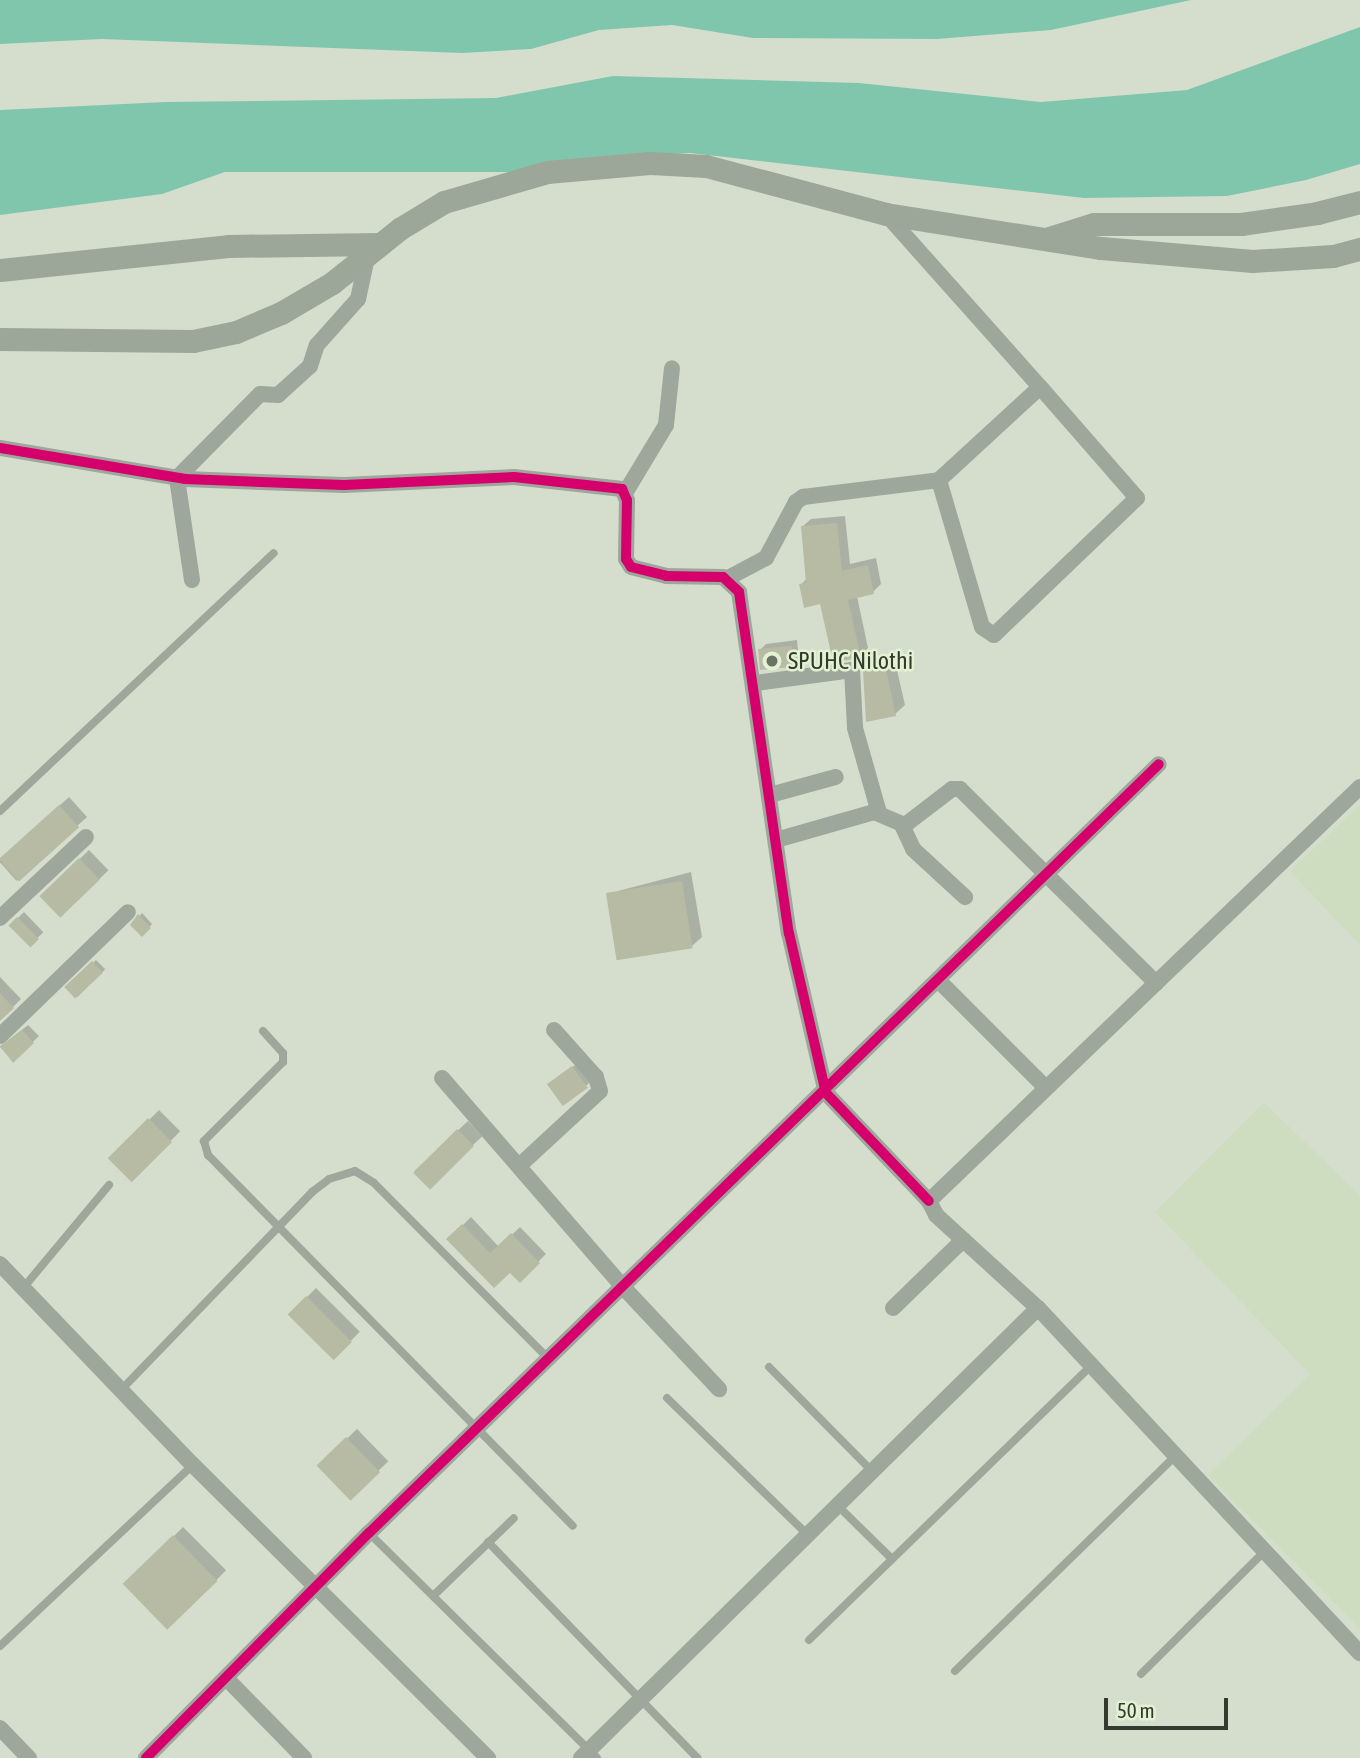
<!DOCTYPE html>
<html>
<head>
<meta charset="utf-8">
<style>
  body { margin:0 }
  #map { position:relative; width:1360px; height:1758px; overflow:hidden; background:#d5decd; font-family:"Asap Condensed",sans-serif }
  div>[style] { position:absolute }
  [style*='--x'] { left:calc(var(--x)*1px); top:calc(var(--y)*1px); width:calc(var(--w)*1px); rotate:calc(var(--a)*1deg) }
  .built>* { inset:0; background:#cedcc0 }
  .water>* { inset:0; background:#80c6ad }
  .shadow>* { inset:0; background:#0003; transform-origin:0 0 }
  .building>* { inset:0; background:#b7bba4; transform-origin:0 0 }
  .lane>* { height:8px; margin:-4px; padding:0 4px; transform-origin:4px; border-radius:4px; background:#9ea79c }
  .street>* { height:16px; margin:-8px; padding:0 8px; transform-origin:8px; border-radius:8px; background:#9ea79c }
  .secondary>* { height:23px; margin:-11.5px; padding:0 11.5px; transform-origin:11.5px; border-radius:11.5px; background:#9ca79a }
  .cycleway>* { height:10px; margin:-5px; padding:0 5px; transform-origin:5px; border-radius:5px; background:#d6006c }
  .dots>* { width:19px; height:19px; translate:-50% -50%; box-sizing:border-box; border:4px solid #e2f2d3; border-radius:50% }
  span { translate:-50% -50%; white-space:nowrap; text-align:center; line-height:1.15; -webkit-text-stroke:5px #e2f2d3; paint-order:stroke }
  .poi-label { font-size:24px; color:#343a2e }
  .left { translate:0 -50%; text-align:left }
  .scale { position:absolute; left:1104px; top:1698px; width:124px; height:32px; box-sizing:border-box; border:4px solid #343a2e; border-top:0; padding-left:9px; font-size:21px; line-height:24px; white-space:nowrap; color:#343a2e; -webkit-text-stroke:5px #e2f2d3; paint-order:stroke }
</style>
</head>
<body>
<div id="map">
  <div class="built">
    <i style="clip-path:polygon(1360px 805px,1360px 945px,1290px 871px)"></i>
    <i style="clip-path:polygon(1264px 1102px,1360px 1196px,1360px 1629px,1208px 1475px,1310px 1374px,1155px 1212px)"></i>
  </div>
  <div class="water">
    <i style="clip-path:polygon(0 0,1191px 0,1051px 30px,937px 39px,753px 38px,672px 25px,599px 30px,531px 49px,462px 53px,102px 39px,0 44px)"></i>
    <i style="clip-path:polygon(1360px 27px,1360px 164px,1306px 180px,1227px 196px,1084px 198px,690px 153px,605px 158px,509px 172px,225px 172px,162px 194px,0 215px,0 110px,165px 102px,496px 98px,613px 76px,859px 83px,1041px 102px,1187px 90px)"></i>
  </div>
  <div class="shadow">
    <i style="clip-path:polygon(845px 516px,850px 564px,876px 558px,881px 584px,873px 592px,857px 596px,868px 648px,860px 656px,821px 602px,801px 585px,807px 578px,802px 527px,811px 519px)"></i>
    <i style="clip-path:polygon(797px 640px,799px 660px,793px 666px,760px 650px,766px 644px)"></i>
    <i style="clip-path:polygon(evenodd,894px 657px,905px 705px,895px 714px,864px 671px,874px 661px,894px 657px,893px 661px,894px 665px,872px 670px,872px 666px,893px 661px)"></i>
    <i style="left:69px;top:797px;width:27px;height:95px;rotate:48deg"></i>
    <i style="left:89px;top:850px;width:28px;height:66px;rotate:46deg"></i>
    <i style="clip-path:polygon(691px 872px,702px 937px,692px 946px,609px 900px,618px 891px)"></i>
    <i style="left:24px;top:912px;width:28px;height:19px;rotate:46deg"></i>
    <i style="clip-path:polygon(142px 913px,152px 924px,142px 935px,132px 925px)"></i>
    <i style="left:96px;top:960px;width:13px;height:40px;rotate:45deg"></i>
    <i style="clip-path:polygon(0 977px,21px 999px,0 1020px)"></i>
    <i style="clip-path:polygon(28px 1025px,39px 1036px,13px 1061px,0 1047px)"></i>
    <i style="left:579px;top:1062px;width:23px;height:38px;rotate:52deg"></i>
    <i style="left:159px;top:1110px;width:30px;height:69px;rotate:45deg"></i>
    <i style="left:468px;top:1121px;width:21px;height:73px;rotate:47deg"></i>
    <i style="clip-path:polygon(471px 1217px,499px 1247px,520px 1227px,546px 1254px,520px 1280px,510px 1270px,449px 1239px)"></i>
    <i style="left:316px;top:1288px;width:62px;height:37px;rotate:45deg"></i>
    <i style="left:357px;top:1429px;width:45px;height:52px;rotate:46deg"></i>
    <i style="left:183px;top:1527px;width:61px;height:81px;rotate:45deg"></i>
  </div>
  <div class="building">
    <i style="clip-path:polygon(837px 523px,842px 571px,868px 565px,874px 594px,848px 600px,861px 658px,833px 662px,820px 604px,804px 608px,799px 584px,806px 583px,801px 526px)"></i>
    <i style="left:792px;top:646px;width:21px;height:34px;rotate:85deg"></i>
    <i style="clip-path:polygon(885px 665px,896px 716px,866px 722px,863px 670px)"></i>
    <i style="left:59px;top:805px;width:30px;height:81px;rotate:48deg"></i>
    <i style="left:79px;top:858px;width:30px;height:55px;rotate:46deg"></i>
    <i style="left:682px;top:881px;width:68px;height:77px;rotate:81deg"></i>
    <i style="clip-path:polygon(138px 914px,151px 928px,142px 937px,130px 925px)"></i>
    <i style="left:17px;top:917px;width:31px;height:12px;rotate:45deg"></i>
    <i style="left:92px;top:961px;width:16px;height:38px;rotate:47deg"></i>
    <i style="clip-path:polygon(0 993px,14px 1008px,0 1021px)"></i>
    <i style="clip-path:polygon(22px 1030px,34px 1043px,13px 1063px,0 1046px)"></i>
    <i style="left:572px;top:1066px;width:27px;height:31px;rotate:54deg"></i>
    <i style="left:148px;top:1118px;width:34px;height:57px;rotate:45deg"></i>
    <i style="left:457px;top:1129px;width:24px;height:62px;rotate:45deg"></i>
    <i style="clip-path:polygon(462px 1224px,490px 1253px,511px 1233px,540px 1263px,520px 1283px,510px 1273px,494px 1288px,446px 1239px)"></i>
    <i style="left:306px;top:1296px;width:65px;height:26px;rotate:45deg"></i>
    <i style="left:346px;top:1437px;width:49px;height:41px;rotate:46deg"></i>
    <i style="left:173px;top:1535px;width:64px;height:70px;rotate:46deg"></i>
  </div>
  <div class="lane">
    <i style="--x:0;--y:811;--w:376;--a:-43.3"></i>
    <i style="--x:263;--y:1031;--w:30;--a:48"></i>
    <i style="--x:283;--y:1053;--w:9;--a:90"></i>
    <i style="--x:283;--y:1062;--w:112;--a:135"></i>
    <i style="--x:204;--y:1141;--w:15;--a:74"></i>
    <i style="--x:208;--y:1155;--w:520;--a:45.47"></i>
    <i style="--x:24;--y:1287;--w:133;--a:-50.2"></i>
    <i style="--x:769;--y:1367;--w:146;--a:45.3"></i>
    <i style="--x:122;--y:1389;--w:274;--a:-46"></i>
    <i style="--x:312;--y:1192;--w:21;--a:-37"></i>
    <i style="--x:329;--y:1179;--w:27;--a:-17"></i>
    <i style="--x:355;--y:1171;--w:22;--a:32"></i>
    <i style="--x:374;--y:1183;--w:250;--a:45.2"></i>
    <i style="--x:667;--y:1398;--w:197;--a:44.2"></i>
    <i style="--x:837;--y:1505;--w:77;--a:44.5"></i>
    <i style="--x:369;--y:1533;--w:320;--a:44.6"></i>
    <i style="--x:488;--y:1542;--w:301;--a:45.9"></i>
    <i style="--x:433;--y:1596;--w:112;--a:-43.9"></i>
    <i style="--x:809;--y:1640;--w:393;--a:-44.2"></i>
    <i style="--x:0;--y:1646;--w:265;--a:-43.2"></i>
    <i style="--x:955;--y:1671;--w:309;--a:-44.3"></i>
    <i style="--x:1141;--y:1674;--w:175;--a:-44.8"></i>
  </div>
  <div class="street">
    <i style="--x:0;--y:448;--w:188;--a:9.5"></i>
    <i style="--x:185;--y:479;--w:159;--a:2.2"></i>
    <i style="--x:344;--y:485;--w:170;--a:-2.7"></i>
    <i style="--x:514;--y:477;--w:109;--a:6.3"></i>
    <i style="--x:622;--y:489;--w:12;--a:66"></i>
    <i style="--x:627;--y:500;--w:59;--a:91"></i>
    <i style="--x:626;--y:559;--w:9;--a:58"></i>
    <i style="--x:631;--y:567;--w:36;--a:14"></i>
    <i style="--x:666;--y:576;--w:57;--a:1"></i>
    <i style="--x:723;--y:577;--w:22;--a:43"></i>
    <i style="--x:739;--y:592;--w:345;--a:81.7"></i>
    <i style="--x:789;--y:933;--w:164;--a:77"></i>
    <i style="--x:826;--y:1093;--w:149;--a:46.4"></i>
    <i style="--x:939;--y:480;--w:153;--a:73.7"></i>
    <i style="--x:982;--y:627;--w:14;--a:34"></i>
    <i style="--x:994;--y:635;--w:198;--a:-43.8"></i>
    <i style="--x:1137;--y:498;--w:147;--a:-131.1"></i>
    <i style="--x:625;--y:493;--w:79;--a:-58.9"></i>
    <i style="--x:666;--y:425;--w:57;--a:-84"></i>
    <i style="--x:728;--y:578;--w:43;--a:-27.8"></i>
    <i style="--x:766;--y:558;--w:64;--a:-61.8"></i>
    <i style="--x:796;--y:502;--w:9;--a:-36"></i>
    <i style="--x:803;--y:497;--w:137;--a:-7.1"></i>
    <i style="--x:939;--y:480;--w:137;--a:-42.6"></i>
    <i style="--x:1040;--y:387;--w:232;--a:-131.7"></i>
    <i style="--x:192;--y:580;--w:103;--a:-98.4"></i>
    <i style="--x:177;--y:478;--w:118;--a:-45.3"></i>
    <i style="--x:260;--y:394;--w:18;--a:3"></i>
    <i style="--x:278;--y:395;--w:43;--a:-42.2"></i>
    <i style="--x:310;--y:366;--w:22;--a:-72"></i>
    <i style="--x:317;--y:345;--w:62;--a:-48.3"></i>
    <i style="--x:358;--y:299;--w:47;--a:-77.7"></i>
    <i style="--x:756;--y:683;--w:97;--a:-7.7"></i>
    <i style="--x:852;--y:670;--w:58;--a:87"></i>
    <i style="--x:855;--y:728;--w:88;--a:74.2"></i>
    <i style="--x:1360;--y:787;--w:598;--a:136.15"></i>
    <i style="--x:929;--y:1201;--w:16;--a:63"></i>
    <i style="--x:936;--y:1215;--w:138;--a:42.4"></i>
    <i style="--x:1038;--y:1308;--w:472;--a:47"></i>
    <i style="--x:770;--y:795;--w:68;--a:-15.3"></i>
    <i style="--x:902;--y:825;--w:26;--a:65"></i>
    <i style="--x:913;--y:849;--w:71;--a:42.7"></i>
    <i style="--x:776;--y:840;--w:102;--a:-15.9"></i>
    <i style="--x:874;--y:812;--w:34;--a:23"></i>
    <i style="--x:905;--y:825;--w:59;--a:-37.5"></i>
    <i style="--x:952;--y:789;--w:8;--a:0"></i>
    <i style="--x:960;--y:789;--w:276;--a:44.7"></i>
    <i style="--x:0;--y:918;--w:118;--a:-43.3"></i>
    <i style="--x:940;--y:982;--w:148;--a:45"></i>
    <i style="--x:0;--y:1036;--w:178;--a:-44.1"></i>
    <i style="--x:442;--y:1078;--w:278;--a:49.1"></i>
    <i style="--x:624;--y:1288;--w:139;--a:46.8"></i>
    <i style="--x:519;--y:1166;--w:110;--a:-42.8"></i>
    <i style="--x:600;--y:1091;--w:15;--a:-106"></i>
    <i style="--x:596;--y:1077;--w:63;--a:-131.8"></i>
    <i style="--x:0;--y:1264;--w:279;--a:46.2"></i>
    <i style="--x:193;--y:1465;--w:416;--a:44.8"></i>
    <i style="--x:893;--y:1308;--w:98;--a:-44.2"></i>
    <i style="--x:226;--y:1678;--w:112;--a:45.7"></i>
    <i style="--x:0;--y:1728;--w:42;--a:46"></i>
    <i style="--x:146;--y:1758;--w:317;--a:-45.3"></i>
    <i style="--x:369;--y:1533;--w:1102;--a:-44.23"></i>
    <i style="--x:581;--y:1758;--w:641;--a:-44.56"></i>
  </div>
  <div class="secondary">
    <i style="--x:1049;--y:238;--w:47;--a:-17.3"></i>
    <i style="--x:1094;--y:224;--w:147;--a:0"></i>
    <i style="--x:1241;--y:224;--w:77;--a:-8.2"></i>
    <i style="--x:1317;--y:213;--w:44;--a:-14.3"></i>
    <i style="--x:0;--y:270;--w:229;--a:-6"></i>
    <i style="--x:228;--y:246;--w:152;--a:-0.8"></i>
    <i style="--x:0;--y:339;--w:193;--a:0.6"></i>
    <i style="--x:193;--y:341;--w:44;--a:-11.8"></i>
    <i style="--x:236;--y:332;--w:49;--a:-22.9"></i>
    <i style="--x:281;--y:313;--w:59;--a:-30.5"></i>
    <i style="--x:332;--y:283;--w:88;--a:-38.6"></i>
    <i style="--x:401;--y:228;--w:50;--a:-31.2"></i>
    <i style="--x:444;--y:202;--w:107;--a:-16.2"></i>
    <i style="--x:547;--y:172;--w:103;--a:-5"></i>
    <i style="--x:650;--y:163;--w:56;--a:3.1"></i>
    <i style="--x:706;--y:166;--w:186;--a:14.9"></i>
    <i style="--x:886;--y:214;--w:218;--a:9"></i>
    <i style="--x:1101;--y:248;--w:152;--a:4.9"></i>
    <i style="--x:1252;--y:261;--w:81;--a:-3.5"></i>
    <i style="--x:1333;--y:256;--w:28;--a:-15"></i>
  </div>
  <div class="cycleway">
    <i style="--x:0;--y:448;--w:188;--a:9.5"></i>
    <i style="--x:185;--y:479;--w:159;--a:2.2"></i>
    <i style="--x:344;--y:485;--w:170;--a:-2.7"></i>
    <i style="--x:514;--y:477;--w:109;--a:6.3"></i>
    <i style="--x:622;--y:489;--w:12;--a:66"></i>
    <i style="--x:627;--y:500;--w:59;--a:91"></i>
    <i style="--x:626;--y:559;--w:9;--a:58"></i>
    <i style="--x:631;--y:567;--w:36;--a:14"></i>
    <i style="--x:666;--y:576;--w:57;--a:1"></i>
    <i style="--x:723;--y:577;--w:22;--a:43"></i>
    <i style="--x:739;--y:592;--w:345;--a:81.7"></i>
    <i style="--x:789;--y:933;--w:164;--a:77"></i>
    <i style="--x:826;--y:1093;--w:149;--a:46.4"></i>
    <i style="--x:146;--y:1758;--w:317;--a:-45.3"></i>
    <i style="--x:369;--y:1533;--w:1102;--a:-44.23"></i>
  </div>
  <div class="dots">
    <i style="left:772px;top:661px;background:#6c7366"></i>
  </div>
  <div class="poi-label">
    <span class="left" style="left:788px;top:661px">SPUHC Nilothi</span>
  </div>
  <div class="scale">50 m</div>
</div>
</body>
</html>
